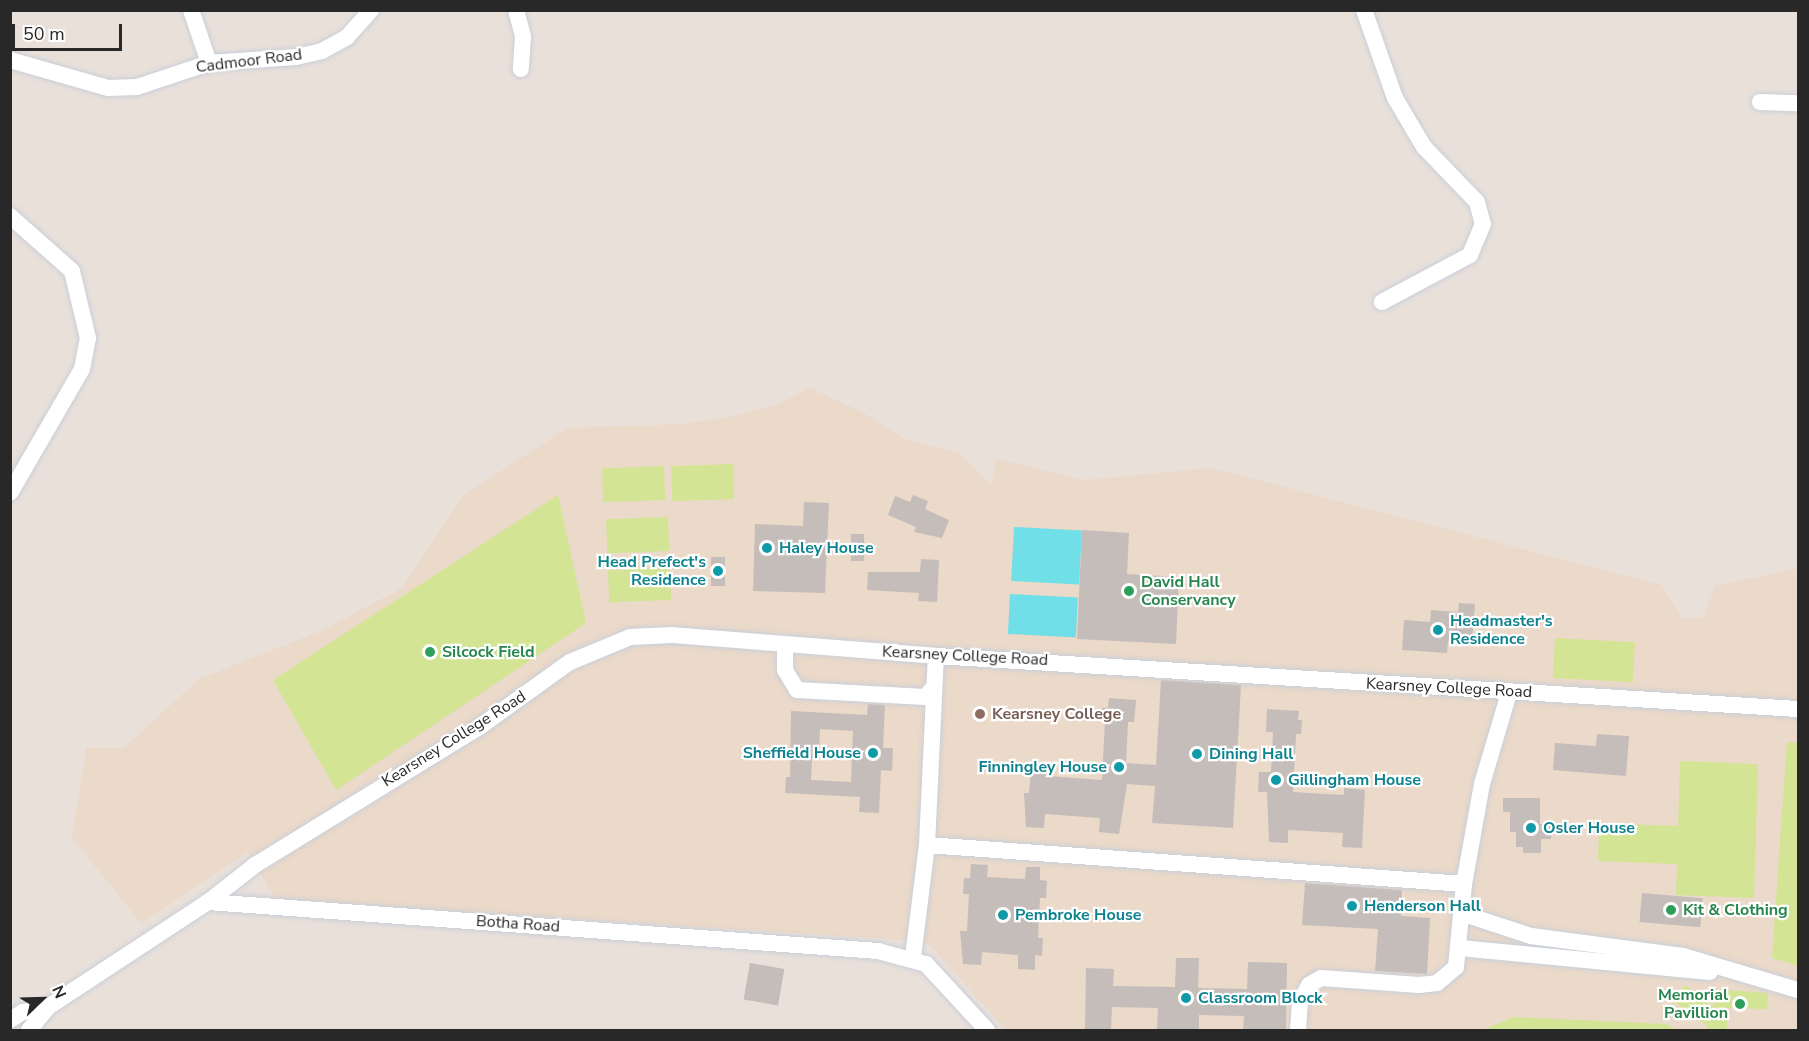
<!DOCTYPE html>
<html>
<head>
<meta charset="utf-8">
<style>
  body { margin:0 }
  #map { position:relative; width:1809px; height:1041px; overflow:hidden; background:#eae0da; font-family:"Nunito Sans",sans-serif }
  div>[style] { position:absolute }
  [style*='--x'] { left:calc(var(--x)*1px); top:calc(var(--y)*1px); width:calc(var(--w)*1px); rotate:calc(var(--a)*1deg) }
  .education>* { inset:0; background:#ebd9c9 }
  .pitch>* { inset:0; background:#d3e594; transform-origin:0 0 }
  .water>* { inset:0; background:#71dfe8; transform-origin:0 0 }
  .building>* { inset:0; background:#c5bdb9; transform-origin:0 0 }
  .roads { filter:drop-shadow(0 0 2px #c8cfd9) drop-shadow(0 0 2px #c8cfd9) }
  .minor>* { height:16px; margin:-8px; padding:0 8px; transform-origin:8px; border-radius:8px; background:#fff }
  .dots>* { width:16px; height:16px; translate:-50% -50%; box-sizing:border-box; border:3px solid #fff; border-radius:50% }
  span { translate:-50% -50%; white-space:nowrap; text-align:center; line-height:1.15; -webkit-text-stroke:4.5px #fff; paint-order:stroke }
  .street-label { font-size:16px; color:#282828 }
  .culture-label { font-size:16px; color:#0d838f; font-weight:700 }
  .left { translate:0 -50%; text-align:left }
  .right { translate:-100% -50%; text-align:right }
  .leisure-label { font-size:16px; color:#27864d; font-weight:700 }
  .education-label { font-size:16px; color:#785e54; font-weight:700 }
  .frame { position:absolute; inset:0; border:12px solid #282828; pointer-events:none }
  .north { position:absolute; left:12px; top:969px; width:60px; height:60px; -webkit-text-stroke:4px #fff; paint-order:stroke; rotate:67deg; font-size:16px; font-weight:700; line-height:24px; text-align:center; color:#282828 }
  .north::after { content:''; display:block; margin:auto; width:21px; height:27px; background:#282828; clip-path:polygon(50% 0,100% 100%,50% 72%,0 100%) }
  .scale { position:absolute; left:12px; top:24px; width:110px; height:27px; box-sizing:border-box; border:3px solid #282828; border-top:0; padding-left:8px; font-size:18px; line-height:21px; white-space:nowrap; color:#282828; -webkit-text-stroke:4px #fff; paint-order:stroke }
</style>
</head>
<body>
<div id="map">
  <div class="education">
    <i style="clip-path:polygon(810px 388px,862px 412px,904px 439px,959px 453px,991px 484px,997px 459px,1084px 480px,1211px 468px,1662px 585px,1682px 619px,1704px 617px,1715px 586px,1798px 568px,1798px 1030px,1006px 1030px,930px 945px,918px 941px,400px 908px,279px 905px,248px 852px,141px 923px,72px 838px,86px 748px,124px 748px,199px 679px,321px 631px,402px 588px,463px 496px,567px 428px,683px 424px,730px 417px,779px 404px)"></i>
  </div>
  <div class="pitch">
    <i style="left:733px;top:464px;width:35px;height:62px;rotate:88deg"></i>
    <i style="left:664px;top:466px;width:34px;height:62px;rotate:88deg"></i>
    <i style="clip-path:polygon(558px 495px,586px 623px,336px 790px,273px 680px)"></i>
    <i style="left:668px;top:517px;width:34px;height:62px;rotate:88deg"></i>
    <i style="left:670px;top:568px;width:32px;height:62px;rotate:88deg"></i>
    <i style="left:1555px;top:638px;width:80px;height:40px;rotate:3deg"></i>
    <i style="clip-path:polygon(1787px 742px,1798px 743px,1798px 966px,1772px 958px)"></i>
    <i style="clip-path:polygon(1680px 761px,1758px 764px,1754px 898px,1676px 895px,1677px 864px,1598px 861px,1599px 823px,1678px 826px)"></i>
    <i style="clip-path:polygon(1685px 985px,1713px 1007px,1713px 989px,1768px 993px,1767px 1009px,1728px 1008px,1727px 1030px,1707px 1030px,1707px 1026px,1673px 1001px)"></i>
    <i style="clip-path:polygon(1513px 1017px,1666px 1024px,1677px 1030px,1484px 1030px)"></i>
  </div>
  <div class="water">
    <i style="left:1014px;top:527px;width:68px;height:54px;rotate:3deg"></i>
    <i style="left:1010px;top:594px;width:68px;height:40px;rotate:3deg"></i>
  </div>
  <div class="building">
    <i style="clip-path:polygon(913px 495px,928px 501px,925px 509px,949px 520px,942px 538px,914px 532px,916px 527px,888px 515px,895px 496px,910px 502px)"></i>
    <i style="clip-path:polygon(804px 502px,829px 503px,825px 593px,753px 591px,755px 524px,803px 526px)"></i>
    <i style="clip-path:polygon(1082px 530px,1129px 533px,1127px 574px,1179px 577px,1176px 644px,1077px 639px)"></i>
    <i style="left:851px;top:534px;width:13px;height:27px"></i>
    <i style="left:711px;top:557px;width:14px;height:29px"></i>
    <i style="clip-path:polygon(921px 559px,939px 560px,937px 602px,918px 601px,919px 593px,867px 590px,868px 572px,920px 572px)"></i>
    <i style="clip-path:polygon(1459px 603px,1475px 604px,1472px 642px,1448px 641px,1447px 653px,1402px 650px,1404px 620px,1430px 622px,1431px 610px,1458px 612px)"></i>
    <i style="clip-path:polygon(1161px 680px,1241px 685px,1233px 828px,1152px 823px,1155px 786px,1127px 784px,1119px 834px,1099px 832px,1100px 818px,1045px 814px,1044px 828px,1026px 827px,1024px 793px,1029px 793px,1031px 770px,1048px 772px,1048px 776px,1102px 780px,1105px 722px,1101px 722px,1102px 708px,1108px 708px,1109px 698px,1136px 700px,1134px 722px,1128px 722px,1126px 763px,1156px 765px)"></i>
    <i style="clip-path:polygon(evenodd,868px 704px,885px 705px,883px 748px,893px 748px,892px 771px,881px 770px,879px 813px,859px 812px,860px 797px,785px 793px,786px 777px,790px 777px,791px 711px,867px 715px,868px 704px,820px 729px,853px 731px,851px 782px,811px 780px,812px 758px,819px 758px,820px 729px)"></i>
    <i style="clip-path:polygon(1267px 709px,1299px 711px,1298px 720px,1302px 720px,1301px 734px,1296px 734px,1293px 792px,1344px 795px,1344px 788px,1365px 790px,1362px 848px,1342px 847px,1343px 833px,1288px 830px,1288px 843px,1269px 842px,1267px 792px,1258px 792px,1259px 772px,1271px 772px,1273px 732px,1266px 732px)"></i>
    <i style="clip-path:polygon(1597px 734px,1629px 736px,1626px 776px,1553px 770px,1555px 743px,1596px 746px)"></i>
    <i style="clip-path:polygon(1503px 798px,1540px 798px,1540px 824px,1552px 824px,1551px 839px,1541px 839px,1541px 853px,1523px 853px,1523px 847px,1516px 847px,1516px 832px,1510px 832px,1510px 812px,1503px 812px)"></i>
    <i style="clip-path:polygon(971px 864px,988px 865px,987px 877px,1025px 879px,1026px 867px,1040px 867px,1040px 880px,1047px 881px,1046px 898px,1040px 898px,1038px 938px,1043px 938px,1042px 956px,1035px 955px,1035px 970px,1018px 969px,1018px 955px,982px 952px,981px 965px,963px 964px,960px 931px,967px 931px,969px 894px,963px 894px,964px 878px,970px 878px)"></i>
    <i style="clip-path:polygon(1305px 883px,1402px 890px,1401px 916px,1430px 918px,1427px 974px,1375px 971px,1378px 929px,1302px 925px)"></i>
    <i style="left:1642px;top:893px;width:61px;height:29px;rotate:5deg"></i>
    <i style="clip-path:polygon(1176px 958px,1199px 958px,1198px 988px,1247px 989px,1248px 962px,1287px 963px,1286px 1030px,1243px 1030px,1244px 1016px,1199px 1015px,1199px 1030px,1157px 1030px,1158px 1008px,1112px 1007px,1111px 1030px,1085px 1030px,1086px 968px,1114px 969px,1113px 986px,1175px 987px)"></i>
    <i style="left:750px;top:963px;width:35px;height:37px;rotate:10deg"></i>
  </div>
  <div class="roads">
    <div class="minor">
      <i style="--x:191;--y:10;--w:56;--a:71.2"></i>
      <i style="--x:516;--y:10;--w:28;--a:75"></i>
      <i style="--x:523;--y:37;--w:32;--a:94"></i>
      <i style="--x:1364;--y:10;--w:93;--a:70.6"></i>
      <i style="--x:1395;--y:98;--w:57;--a:59.4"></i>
      <i style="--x:1424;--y:147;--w:76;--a:46.1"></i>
      <i style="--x:1477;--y:202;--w:23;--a:75"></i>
      <i style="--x:1483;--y:224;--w:34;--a:113"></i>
      <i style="--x:1470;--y:255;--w:100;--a:151.9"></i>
      <i style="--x:10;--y:60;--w:102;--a:15.9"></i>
      <i style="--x:108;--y:88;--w:29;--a:-2"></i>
      <i style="--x:137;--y:87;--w:76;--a:-18.4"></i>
      <i style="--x:209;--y:63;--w:87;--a:-3.9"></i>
      <i style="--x:296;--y:57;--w:27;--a:-13"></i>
      <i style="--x:322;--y:51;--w:29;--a:-29"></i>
      <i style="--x:347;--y:37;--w:36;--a:-48"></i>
      <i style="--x:1760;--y:102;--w:38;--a:2"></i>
      <i style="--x:10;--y:216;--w:83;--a:41.6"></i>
      <i style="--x:72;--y:271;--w:69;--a:76.6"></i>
      <i style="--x:88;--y:338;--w:32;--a:101"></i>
      <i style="--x:82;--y:369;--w:143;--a:120.1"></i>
      <i style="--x:785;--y:644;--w:26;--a:90"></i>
      <i style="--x:785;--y:670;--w:23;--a:59"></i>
      <i style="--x:797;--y:690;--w:128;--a:3.1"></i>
      <i style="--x:925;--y:697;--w:13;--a:-48"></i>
      <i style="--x:927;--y:845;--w:538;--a:4.15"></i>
      <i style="--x:208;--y:902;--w:672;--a:4.18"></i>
      <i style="--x:878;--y:951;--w:50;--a:15.2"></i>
      <i style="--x:926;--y:964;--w:90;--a:47.3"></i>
      <i style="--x:1461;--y:913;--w:74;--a:18.2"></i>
      <i style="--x:1531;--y:936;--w:153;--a:7.5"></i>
      <i style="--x:1683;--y:956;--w:120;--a:16.5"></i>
      <i style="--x:1460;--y:948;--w:251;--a:5.5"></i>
      <i style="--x:913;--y:957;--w:113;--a:-82.9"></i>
      <i style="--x:927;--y:845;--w:189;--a:-87.3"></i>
      <i style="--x:10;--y:1020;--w:15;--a:-32"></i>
      <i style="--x:23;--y:1012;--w:25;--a:-11"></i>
      <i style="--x:48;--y:1007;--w:191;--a:-33.3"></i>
      <i style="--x:208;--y:902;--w:60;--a:-38.2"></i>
      <i style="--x:255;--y:865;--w:262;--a:-31.6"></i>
      <i style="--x:478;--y:728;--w:113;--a:-35.7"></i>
      <i style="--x:570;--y:662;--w:65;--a:-22.6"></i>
      <i style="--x:630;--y:637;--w:42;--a:-2.7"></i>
      <i style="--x:672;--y:635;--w:265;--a:4.5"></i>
      <i style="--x:936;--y:656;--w:864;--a:3.52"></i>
      <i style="--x:29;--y:1030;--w:30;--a:-50"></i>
      <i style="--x:1298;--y:1030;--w:28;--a:-86"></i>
      <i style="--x:1300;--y:1002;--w:19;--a:-62"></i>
      <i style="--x:1309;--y:985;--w:14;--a:-30"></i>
      <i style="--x:1321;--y:978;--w:98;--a:4.1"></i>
      <i style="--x:1419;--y:985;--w:18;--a:-6"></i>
      <i style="--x:1437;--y:983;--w:25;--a:-40"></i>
      <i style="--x:1456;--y:967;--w:83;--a:-84.5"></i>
      <i style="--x:1464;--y:884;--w:102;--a:-79.8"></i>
      <i style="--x:1482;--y:784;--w:95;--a:-73.5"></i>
    </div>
  </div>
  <div class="dots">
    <i style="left:767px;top:548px;background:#0f9aa8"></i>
    <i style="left:718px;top:571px;background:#0f9aa8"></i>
    <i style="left:1129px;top:591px;background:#2e9e5b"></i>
    <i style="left:1438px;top:630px;background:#0f9aa8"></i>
    <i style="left:430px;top:652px;background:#2e9e5b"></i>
    <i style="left:980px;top:714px;background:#8d6e63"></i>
    <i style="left:873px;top:753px;background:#0f9aa8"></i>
    <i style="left:1197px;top:754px;background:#0f9aa8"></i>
    <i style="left:1119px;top:767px;background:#0f9aa8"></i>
    <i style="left:1276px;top:780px;background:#0f9aa8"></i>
    <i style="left:1531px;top:828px;background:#0f9aa8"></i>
    <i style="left:1352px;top:906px;background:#0f9aa8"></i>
    <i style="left:1671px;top:910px;background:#2e9e5b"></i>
    <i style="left:1003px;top:915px;background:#0f9aa8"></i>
    <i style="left:1186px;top:998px;background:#0f9aa8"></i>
    <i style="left:1740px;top:1004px;background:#2e9e5b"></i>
  </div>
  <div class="street-label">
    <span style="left:249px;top:61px;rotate:-7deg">Cadmoor Road</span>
    <span style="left:965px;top:656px;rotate:3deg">Kearsney College Road</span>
    <span style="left:1449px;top:688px;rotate:3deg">Kearsney College Road</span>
    <span style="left:454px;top:739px;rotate:-32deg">Kearsney College Road</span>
    <span style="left:518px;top:924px;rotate:4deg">Botha Road</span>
  </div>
  <div class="culture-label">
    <span class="left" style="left:779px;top:548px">Haley House</span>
    <span class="right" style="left:706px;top:571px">Head Prefect's<br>Residence</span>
    <span class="left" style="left:1450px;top:630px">Headmaster's<br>Residence</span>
    <span class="right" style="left:861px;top:753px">Sheffield House</span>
    <span class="left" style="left:1209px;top:754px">Dining Hall</span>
    <span class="right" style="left:1107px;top:767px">Finningley House</span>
    <span class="left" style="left:1288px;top:780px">Gillingham House</span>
    <span class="left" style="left:1543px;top:828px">Osler House</span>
    <span class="left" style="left:1364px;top:906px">Henderson Hall</span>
    <span class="left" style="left:1015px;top:915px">Pembroke House</span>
    <span class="left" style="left:1198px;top:998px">Classroom Block</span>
  </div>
  <div class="leisure-label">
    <span class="left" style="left:1141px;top:591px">David Hall<br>Conservancy</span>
    <span class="left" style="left:442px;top:652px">Silcock Field</span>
    <span class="left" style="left:1683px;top:910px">Kit &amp; Clothing</span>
    <span class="right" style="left:1728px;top:1004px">Memorial<br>Pavillion</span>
  </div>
  <div class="education-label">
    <span class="left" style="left:992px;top:714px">Kearsney College</span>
  </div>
  <div class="frame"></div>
  <div class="north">N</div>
  <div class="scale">50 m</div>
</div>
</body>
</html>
